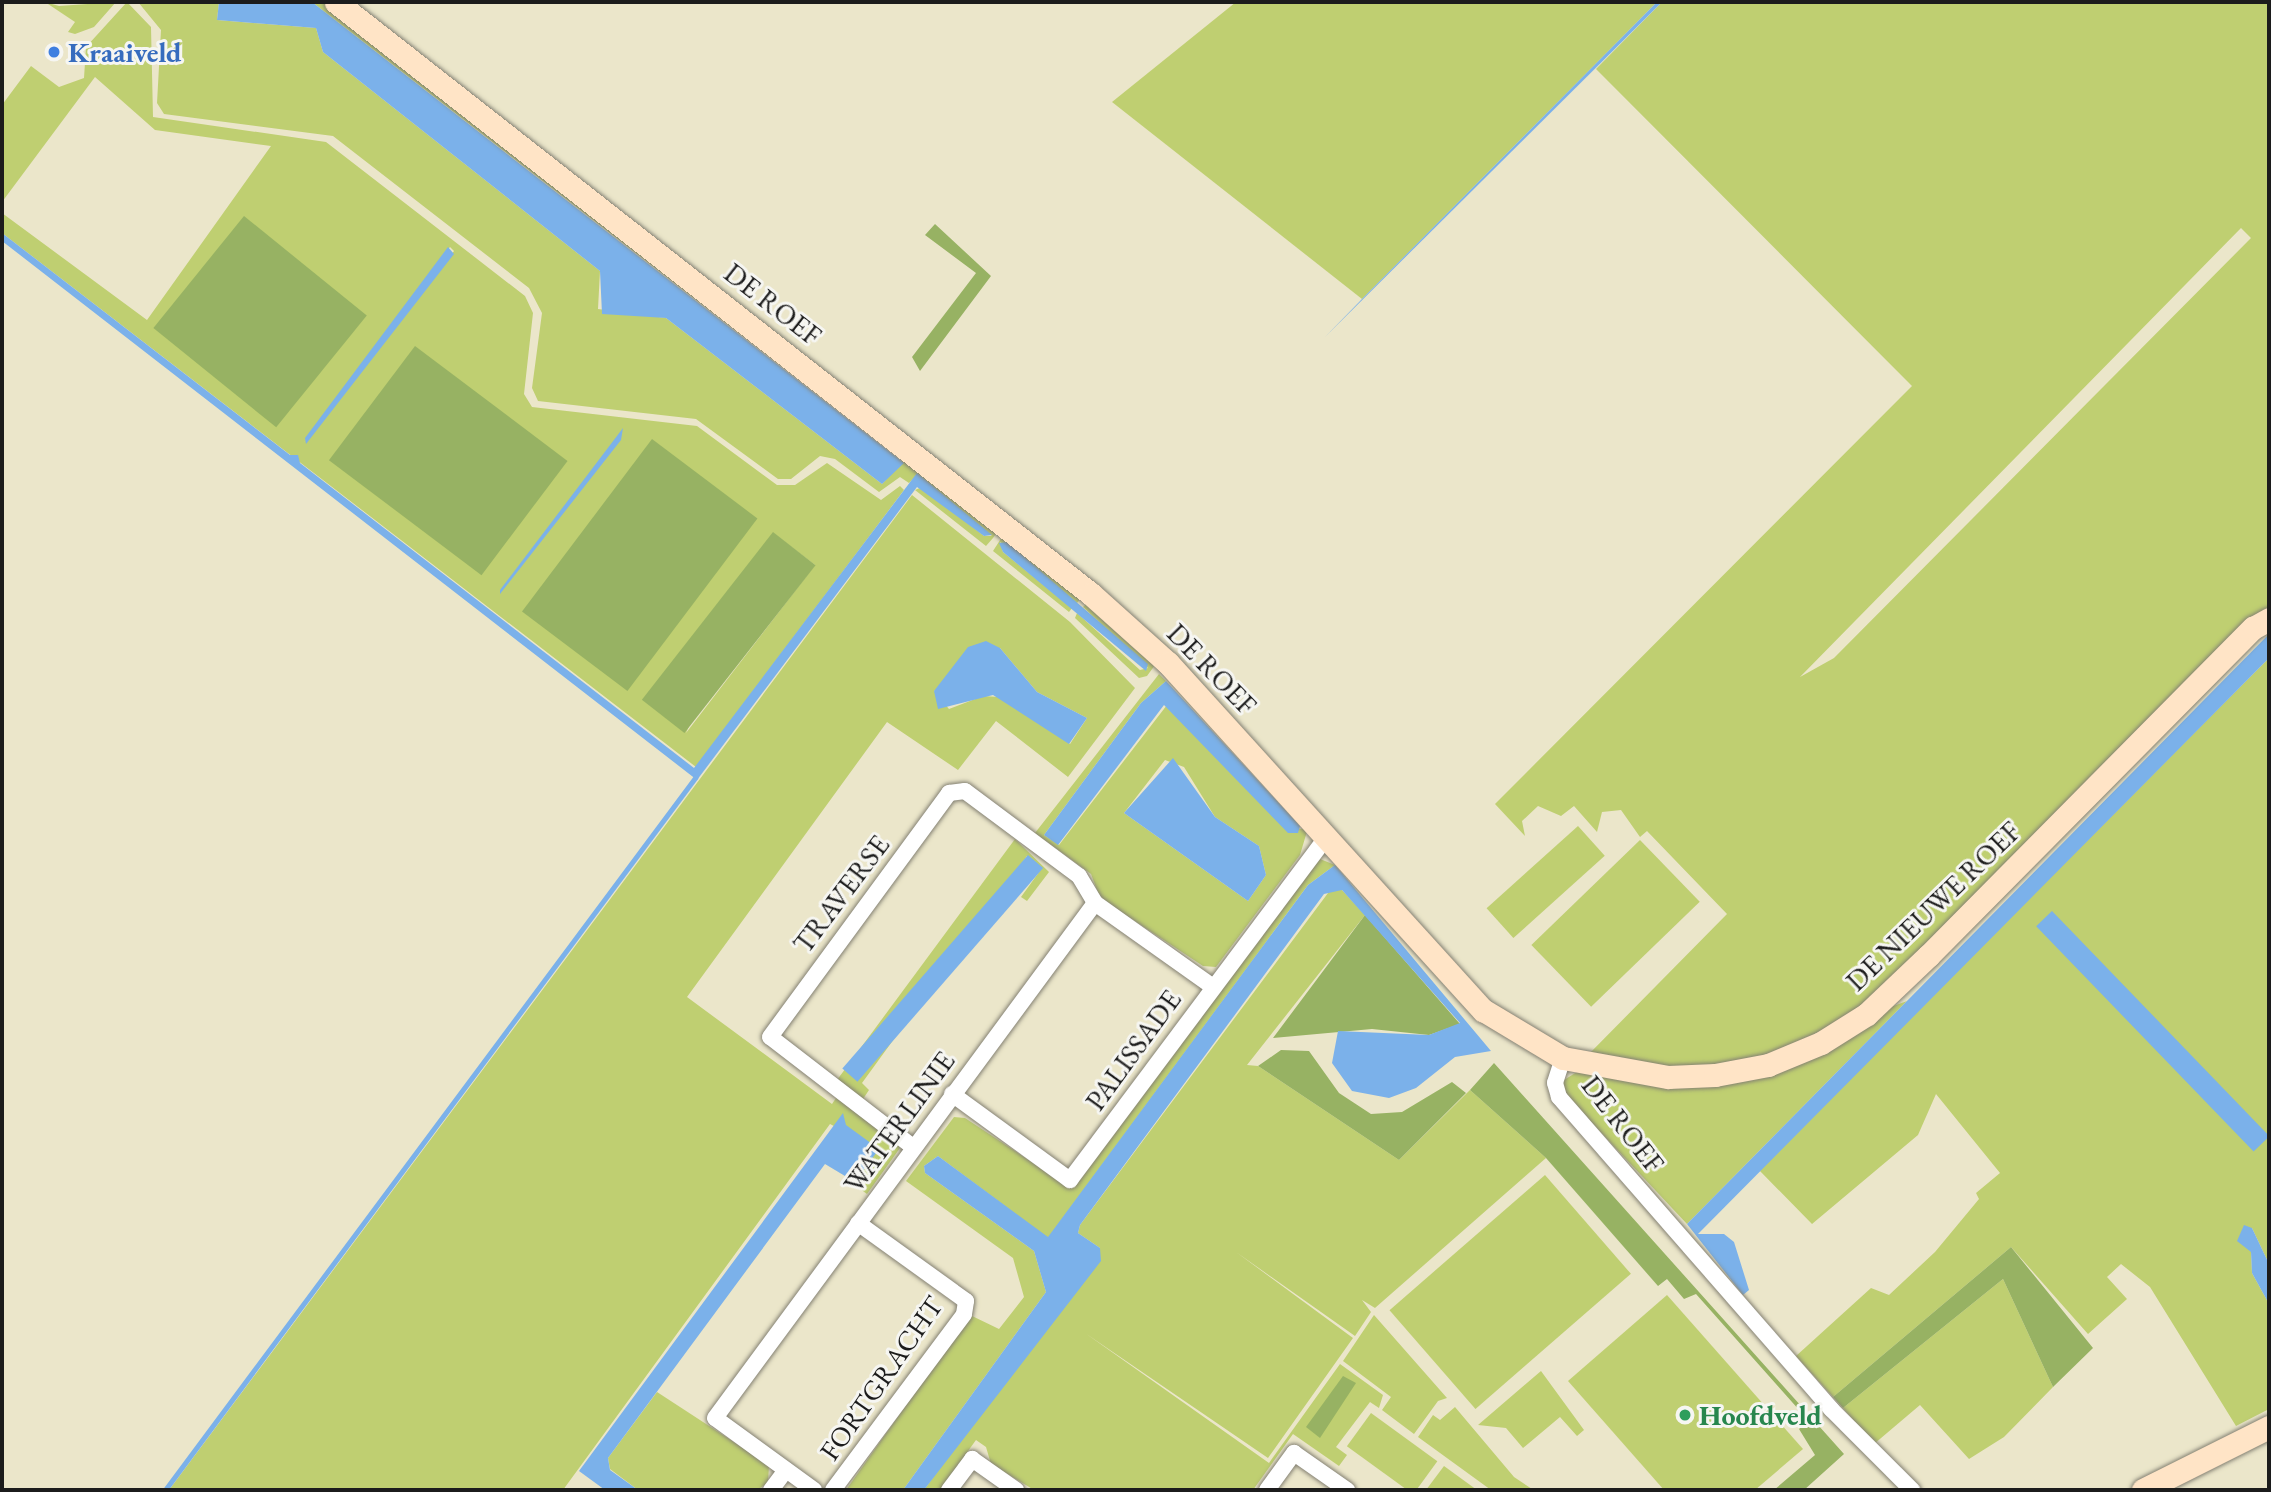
<!DOCTYPE html>
<html>
<head>
<meta charset="utf-8">
<style>
  body { margin:0 }
  #map { position:relative; width:2271px; height:1492px; overflow:hidden; background:#ebe6ca; font-family:"EB Garamond",serif }
  div>[style] { position:absolute }
  [style*='--x'] { left:calc(var(--x)*1px); top:calc(var(--y)*1px); width:calc(var(--w)*1px); rotate:calc(var(--a)*1deg) }
  .green>* { inset:0; background:#bfcf71; transform-origin:0 0 }
  .forest>* { inset:0; background:#97b263; transform-origin:0 0 }
  .water>* { inset:0; background:#7bb1ea; transform-origin:0 0 }
  .stream>* { height:4.5px; margin:-2.25px; padding:0 2.25px; transform-origin:2.25px; border-radius:2.25px; background:#7bb1ea }
  .roads { filter:drop-shadow(0 0 2px #848173) drop-shadow(0 0 2px #848173) }
  .street>* { height:16px; margin:-8px; padding:0 8px; transform-origin:8px; border-radius:8px; background:#fff }
  .secondary>* { height:23px; margin:-11.5px; padding:0 11.5px; transform-origin:11.5px; border-radius:11.5px; background:#ffe4c6 }
  .dots>* { width:19px; height:19px; translate:-50% -50%; box-sizing:border-box; border:4px solid #f6f6f2; border-radius:50% }
  span { translate:-50% -50%; white-space:nowrap; text-align:center; line-height:1.15; -webkit-text-stroke:6px #f6f6f2; paint-order:stroke }
  .shop-label { font-size:28px; color:#366cbe; font-weight:700 }
  .left { translate:0 -50%; text-align:left }
  .street-label { font-size:28px; color:#1c1c1c }
  .leisure-label { font-size:28px; color:#27864d; font-weight:700 }
  .frame { position:absolute; inset:0; border:4px solid #1c1c1c; pointer-events:none }
</style>
</head>
<body>
<div id="map">
  <div class="green">
    <i style="clip-path:polygon(45px 2px,59px 6px,116px 2px,94px 27px,75px 34px,68px 32px,75px 22px)"></i>
    <i style="clip-path:polygon(evenodd,127px 2px,151px 27px,153px 117px,326px 142px,525px 296px,533px 313px,524px 394px,532px 407px,697px 426px,777px 485px,795px 485px,827px 463px,881px 500px,900px 486px,904px 490px,696px 767px,2px 233px,2px 213px,147px 320px,271px 146px,155px 130px,95px 77px,2px 202px,2px 105px,31px 66px,59px 87px,84px 78px,86px 47px,127px 2px,450px 247px,454px 251px,304px 442px,450px 247px,127px 2px,773px 533px,815px 565px,686px 733px,773px 533px)"></i>
    <i style="clip-path:polygon(138px 2px,219px 2px,217px 20px,316px 28px,323px 52px,600px 271px,598px 309px,666px 318px,882px 484px,903px 460px,312px 2px,325px 2px,1000px 528px,993px 538px,986px 546px,915px 490px,922px 487px,984px 536px,992px 536px,918px 474px,909px 483px,900px 477px,879px 492px,835px 459px,820px 456px,791px 479px,778px 479px,696px 419px,538px 401px,532px 388px,542px 313px,529px 288px,333px 136px,164px 114px,157px 103px,161px 30px)"></i>
    <i style="clip-path:polygon(1236px 2px,1657px 2px,1362px 299px,1112px 102px)"></i>
    <i style="clip-path:polygon(evenodd,1662px 2px,2269px 2px,2269px 609px,2252px 618px,1852px 1017px,1779px 1053px,1676px 1071px,1587px 1056px,1727px 914px,1647px 831px,1640px 837px,1621px 810px,1602px 812px,1597px 832px,1574px 806px,1561px 816px,1538px 806px,1522px 821px,1525px 836px,1495px 804px,1912px 386px,1596px 69px,1662px 2px,2241px 228px,2251px 238px,1834px 658px,1800px 677px,2241px 228px)"></i>
    <i style="clip-path:polygon(evenodd,912px 495px,1070px 622px,1135px 688px,1068px 777px,996px 721px,958px 770px,887px 722px,687px 997px,832px 1104px,836px 1098px,897px 1142px,900px 1148px,867px 1194px,852px 1183px,879px 1149px,830px 1124px,563px 1490px,169px 1490px,912px 495px,1000px 648px,1037px 692px,1087px 718px,1070px 744px,999px 697px,983px 696px,949px 709px,934px 691px,1000px 648px)"></i>
    <i style="clip-path:polygon(1004px 534px,1083px 596px,1077px 603px,1000px 542px,1003px 552px,1072px 608px,1069px 612px,993px 551px)"></i>
    <i style="clip-path:polygon(1089px 601px,1155px 665px,1147px 676px,1139px 678px,1075px 618px,1077px 613px,1140px 670px,1148px 668px,1083px 607px)"></i>
    <i style="clip-path:polygon(2269px 658px,2269px 1264px,2252px 1228px,2251px 1252px,2252px 1273px,2269px 1304px,2269px 1409px,2236px 1426px,2150px 1287px,2121px 1264px,2107px 1277px,2127px 1299px,2088px 1334px,2011px 1247px,1833px 1397px,1796px 1356px,1871px 1288px,1889px 1295px,1935px 1252px,1979px 1199px,1976px 1193px,2000px 1173px,1936px 1094px,1918px 1135px,1812px 1224px,1759px 1170px)"></i>
    <i style="clip-path:polygon(evenodd,1159px 674px,1166px 681px,1141px 703px,1044px 835px,1059px 845px,1167px 705px,1300px 829px,1308px 828px,1300px 855px,1216px 967px,1203px 966px,1100px 898px,1091px 874px,1035px 833px,1159px 674px,1165px 760px,1184px 767px,1215px 817px,1259px 846px,1266px 875px,1248px 901px,1124px 813px,1165px 760px)"></i>
    <i style="left:1578px;top:826px;width:40px;height:123px;rotate:48deg"></i>
    <i style="clip-path:polygon(1015px 839px,1049px 872px,1027px 901px,1021px 897px,1042px 868px,1027px 856px,862px 1083px,869px 1090px,863px 1099px,837px 1080px)"></i>
    <i style="left:1640px;top:840px;width:86px;height:151px;rotate:46deg"></i>
    <i style="clip-path:polygon(1320px 859px,1335px 865px,1308px 885px,1048px 1238px,938px 1156px,924px 1166px,925px 1173px,1034px 1251px,1046px 1292px,903px 1490px,846px 1490px,970px 1315px,999px 1329px,1024px 1297px,1013px 1258px,906px 1181px,954px 1117px,965px 1118px,1071px 1188px,1310px 864px)"></i>
    <i style="clip-path:polygon(1331px 889px,1342px 890px,1365px 915px,1247px 1065px,1258px 1066px,1399px 1160px,1470px 1090px,1546px 1158px,1375px 1308px,1362px 1300px,1371px 1312px,1355px 1336px,1236px 1252px,1353px 1338px,1268px 1458px,1085px 1333px,1269px 1463px,1340px 1364px,1383px 1395px,1379px 1408px,1370px 1402px,1336px 1447px,1347px 1455px,1339px 1466px,1293px 1434px,1253px 1490px,1034px 1490px,991px 1464px,986px 1447px,976px 1440px,940px 1490px,924px 1490px,1100px 1248px,1078px 1233px,1080px 1225px)"></i>
    <i style="clip-path:polygon(1907px 1001px,1687px 1224px,1561px 1090px,1564px 1080px,1580px 1070px,1681px 1085px)"></i>
    <i style="left:1545px;top:1175px;width:131px;height:206px;rotate:49deg"></i>
    <i style="clip-path:polygon(2003px 1279px,2053px 1387px,2004px 1437px,1969px 1459px,1920px 1405px,1874px 1444px,1843px 1408px)"></i>
    <i style="clip-path:polygon(1667px 1295px,1803px 1449px,1755px 1490px,1664px 1490px,1568px 1381px)"></i>
    <i style="clip-path:polygon(1374px 1315px,1447px 1398px,1438px 1401px,1414px 1434px,1382px 1410px,1391px 1397px,1343px 1361px)"></i>
    <i style="clip-path:polygon(1541px 1371px,1584px 1430px,1577px 1436px,1560px 1417px,1523px 1448px,1506px 1428px,1478px 1425px)"></i>
    <i style="clip-path:polygon(657px 1392px,769px 1465px,768px 1483px,757px 1490px,638px 1490px,610px 1469px,608px 1458px)"></i>
    <i style="clip-path:polygon(1455px 1407px,1514px 1477px,1532px 1489px,1491px 1490px,1418px 1437px,1433px 1415px,1440px 1420px)"></i>
    <i style="left:1371px;top:1413px;width:82px;height:41px;rotate:36deg"></i>
    <i style="clip-path:polygon(1444px 1466px,1477px 1490px,1426px 1490px)"></i>
  </div>
  <div class="forest">
    <i style="left:244px;top:216px;width:158px;height:144px;rotate:39deg"></i>
    <i style="clip-path:polygon(935px 224px,991px 276px,920px 371px,912px 357px,976px 273px,925px 235px)"></i>
    <i style="left:415px;top:346px;width:191px;height:143px;rotate:37deg"></i>
    <i style="left:652px;top:439px;width:132px;height:216px;rotate:37deg"></i>
    <i style="left:773px;top:532px;width:54px;height:213px;rotate:38deg"></i>
    <i style="clip-path:polygon(1365px 915px,1460px 1024px,1429px 1035px,1372px 1029px,1273px 1038px)"></i>
    <i style="clip-path:polygon(1281px 1050px,1309px 1051px,1339px 1093px,1371px 1114px,1402px 1112px,1452px 1082px,1466px 1093px,1399px 1160px,1258px 1066px)"></i>
    <i style="clip-path:polygon(1494px 1063px,1844px 1454px,1804px 1490px,1774px 1490px,1815px 1455px,1799px 1429px,1808px 1420px,1696px 1294px,1684px 1299px,1667px 1279px,1658px 1286px,1546px 1158px,1470px 1090px)"></i>
    <i style="clip-path:polygon(2011px 1247px,2093px 1348px,2053px 1387px,2003px 1279px,1843px 1408px,1833px 1397px)"></i>
    <i style="clip-path:polygon(1343px 1376px,1356px 1383px,1320px 1438px,1306px 1427px)"></i>
  </div>
  <div class="water">
    <i style="clip-path:polygon(219px 2px,312px 2px,904px 463px,882px 484px,666px 318px,602px 314px,600px 271px,323px 52px,316px 28px,217px 20px)"></i>
    <i style="clip-path:polygon(1657px 2px,1662px 2px,1324px 338px,1362px 299px)"></i>
    <i style="clip-path:polygon(2px 233px,290px 455px,298px 455px,300px 463px,694px 768px,917px 473px,992px 535px,984px 536px,917px 487px,697px 780px,2px 241px)"></i>
    <i style="clip-path:polygon(448px 247px,454px 254px,306px 444px,305px 438px)"></i>
    <i style="clip-path:polygon(623px 428px,621px 440px,500px 594px,500px 590px)"></i>
    <i style="clip-path:polygon(1007px 542px,1148px 664px,1146px 671px,1003px 552px,999px 543px)"></i>
    <i style="clip-path:polygon(2269px 634px,2269px 658px,1698px 1234px,1724px 1234px,1734px 1242px,1749px 1290px,1743px 1295px,1687px 1224px)"></i>
    <i style="clip-path:polygon(986px 641px,1000px 648px,1037px 692px,1087px 718px,1069px 744px,993px 695px,938px 709px,934px 691px,968px 647px)"></i>
    <i style="clip-path:polygon(1166px 681px,1300px 826px,1298px 833px,1288px 833px,1164px 705px,1058px 845px,1044px 835px,1141px 703px)"></i>
    <i style="clip-path:polygon(1173px 758px,1215px 817px,1259px 846px,1266px 875px,1248px 901px,1124px 813px)"></i>
    <i style="left:1028px;top:855px;width:20px;height:283px;rotate:41deg"></i>
    <i style="clip-path:polygon(1335px 865px,1491px 1051px,1455px 1057px,1416px 1088px,1389px 1098px,1352px 1091px,1332px 1063px,1338px 1031px,1429px 1035px,1460px 1023px,1342px 890px,1324px 894px,1080px 1225px,1078px 1233px,1100px 1248px,1101px 1261px,924px 1490px,903px 1490px,1046px 1292px,1034px 1251px,925px 1173px,924px 1166px,938px 1156px,1048px 1237px,1308px 885px)"></i>
    <i style="left:2052px;top:911px;width:313px;height:22px;rotate:46deg"></i>
    <i style="clip-path:polygon(843px 1113px,846px 1125px,879px 1149px,855px 1182px,825px 1164px,608px 1458px,610px 1470px,638px 1490px,605px 1490px,579px 1471px)"></i>
    <i style="clip-path:polygon(2244px 1225px,2252px 1228px,2269px 1264px,2269px 1304px,2252px 1273px,2251px 1252px,2237px 1241px)"></i>
  </div>
  <div class="stream">
    <i style="--x:165;--y:1490;--w:888;--a:-53.34"></i>
  </div>
  <div class="roads">
    <div class="street">
      <i style="--x:1563;--y:1058;--w:26;--a:108"></i>
      <i style="--x:1555;--y:1083;--w:15;--a:74"></i>
      <i style="--x:1559;--y:1097;--w:414;--a:48.9"></i>
      <i style="--x:1831;--y:1409;--w:115;--a:45"></i>
      <i style="--x:952;--y:1094;--w:146;--a:36.1"></i>
      <i style="--x:1070;--y:1180;--w:429;--a:-53.2"></i>
      <i style="--x:913;--y:1147;--w:180;--a:-142.4"></i>
      <i style="--x:770;--y:1037;--w:303;--a:-53.7"></i>
      <i style="--x:949;--y:793;--w:16;--a:-7"></i>
      <i style="--x:965;--y:791;--w:142;--a:36.7"></i>
      <i style="--x:1079;--y:876;--w:31;--a:59"></i>
      <i style="--x:771;--y:1490;--w:25;--a:-53"></i>
      <i style="--x:814;--y:1490;--w:122;--a:-144"></i>
      <i style="--x:715;--y:1418;--w:640;--a:-53.58"></i>
      <i style="--x:1095;--y:903;--w:143;--a:35.4"></i>
      <i style="--x:833;--y:1490;--w:219;--a:-53.3"></i>
      <i style="--x:964;--y:1314;--w:13;--a:-81"></i>
      <i style="--x:966;--y:1301;--w:133;--a:-144.2"></i>
      <i style="--x:949;--y:1490;--w:39;--a:-53"></i>
      <i style="--x:972;--y:1459;--w:54;--a:35.2"></i>
      <i style="--x:1267;--y:1490;--w:46;--a:-53.9"></i>
      <i style="--x:1294;--y:1453;--w:65;--a:34.9"></i>
    </div>
    <div class="secondary">
      <i style="--x:336;--y:2;--w:959;--a:38.1"></i>
      <i style="--x:1091;--y:594;--w:103;--a:41.9"></i>
      <i style="--x:1168;--y:663;--w:469;--a:47.8"></i>
      <i style="--x:1483;--y:1010;--w:93;--a:31"></i>
      <i style="--x:1563;--y:1058;--w:107;--a:10.3"></i>
      <i style="--x:1668;--y:1077;--w:47;--a:-2.4"></i>
      <i style="--x:1715;--y:1075;--w:54;--a:-10.7"></i>
      <i style="--x:1768;--y:1065;--w:57;--a:-22.5"></i>
      <i style="--x:1821;--y:1043;--w:54;--a:-32.2"></i>
      <i style="--x:1867;--y:1014;--w:84;--a:-43.6"></i>
      <i style="--x:1928;--y:956;--w:462;--a:-45.3"></i>
      <i style="--x:2253;--y:628;--w:18;--a:-29"></i>
      <i style="--x:2143;--y:1490;--w:141;--a:-26.6"></i>
    </div>
  </div>
  <div class="dots">
    <i style="left:54px;top:52px;background:#3f7fe0"></i>
    <i style="left:1685px;top:1415px;background:#2e9e5b"></i>
  </div>
  <div class="shop-label">
    <span class="left" style="left:68px;top:52px">Kraaiveld</span>
  </div>
  <div class="street-label">
    <span style="left:773px;top:304px;rotate:38deg">DE ROEF</span>
    <span style="left:1212px;top:669px;rotate:46deg">DE ROEF</span>
    <span style="left:841px;top:894px;rotate:-53deg">TRAVERSE</span>
    <span style="left:1933px;top:906px;rotate:-44deg">DE NIEUWE ROEF</span>
    <span style="left:1133px;top:1050px;rotate:-54deg">PALISSADE</span>
    <span style="left:899px;top:1122px;rotate:-54deg">WATERLINIE</span>
    <span style="left:1623px;top:1124px;rotate:52deg">DE ROEF</span>
    <span style="left:881px;top:1378px;rotate:-55deg">FORTGRACHT</span>
  </div>
  <div class="leisure-label">
    <span class="left" style="left:1699px;top:1415px">Hoofdveld</span>
  </div>
  <div class="frame"></div>
</div>
</body>
</html>
